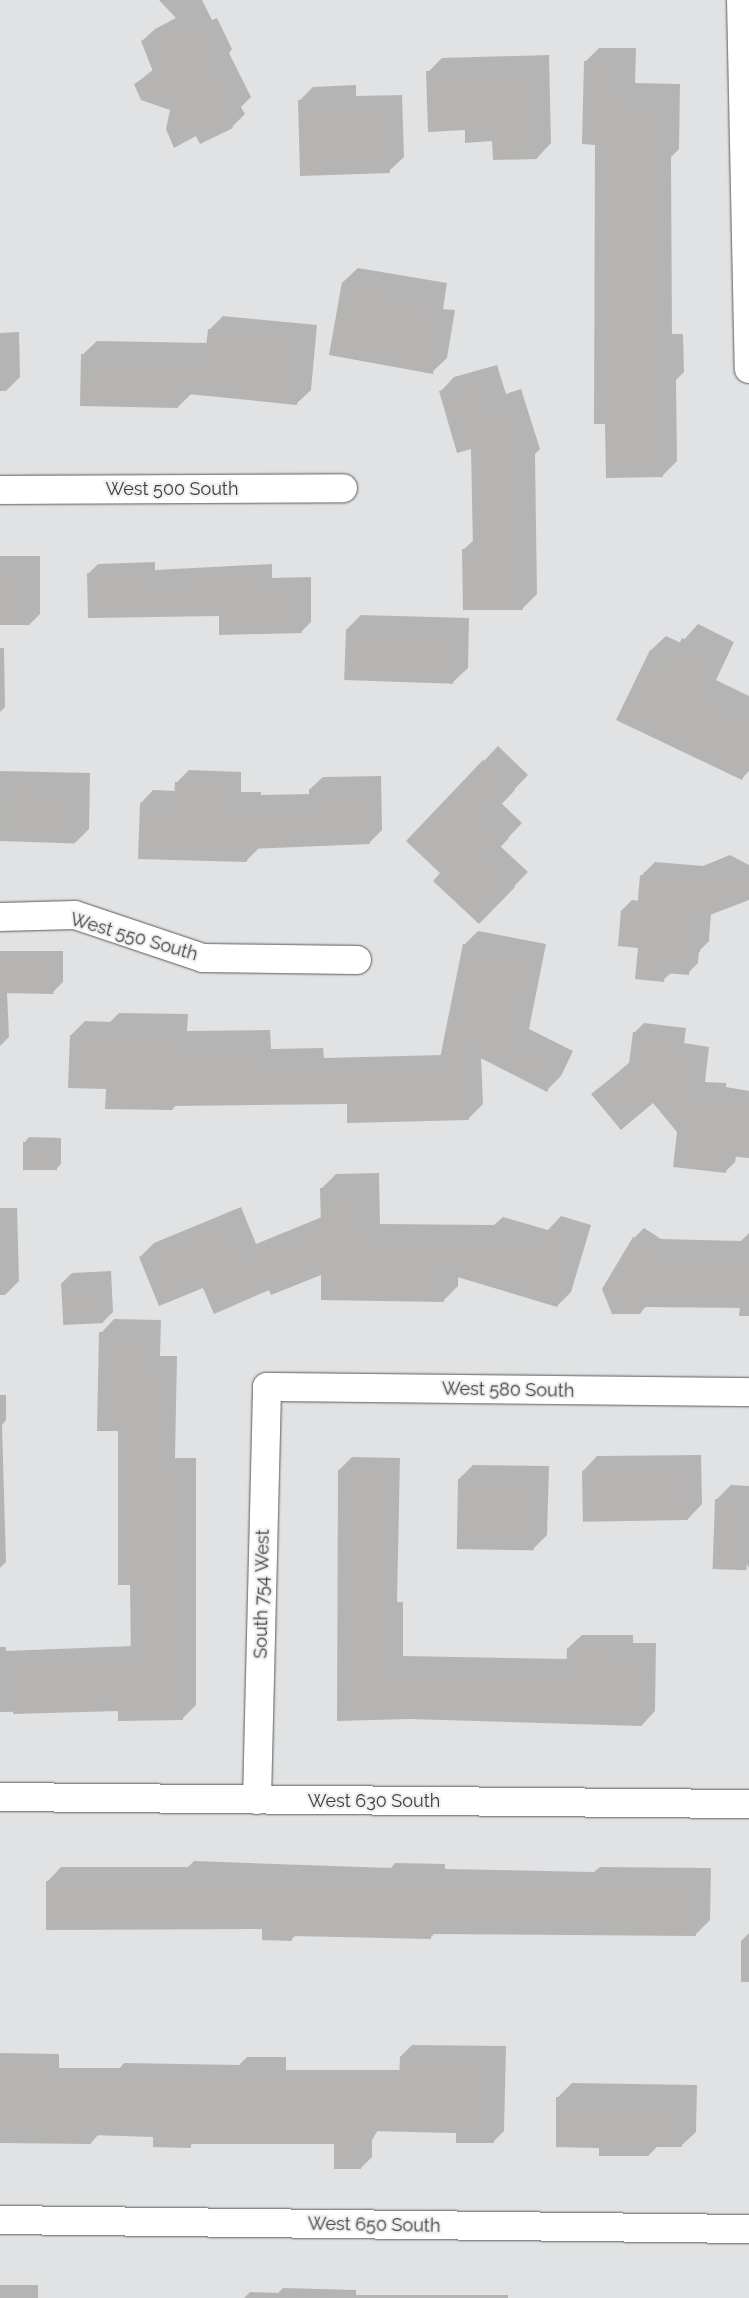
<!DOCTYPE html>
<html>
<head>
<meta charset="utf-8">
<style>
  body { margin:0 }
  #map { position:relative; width:749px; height:2298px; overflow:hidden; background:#e1e2e3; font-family:Raleway,sans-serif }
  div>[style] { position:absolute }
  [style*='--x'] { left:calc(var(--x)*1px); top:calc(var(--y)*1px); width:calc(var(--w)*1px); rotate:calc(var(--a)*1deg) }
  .shadow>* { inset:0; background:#0003; transform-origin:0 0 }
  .building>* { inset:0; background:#b5b4b3; transform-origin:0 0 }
  .roads { filter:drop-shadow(0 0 1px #595a5b) drop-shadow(0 0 1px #595a5b) }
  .street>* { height:28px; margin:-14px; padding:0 14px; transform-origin:14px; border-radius:14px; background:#fff }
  span { translate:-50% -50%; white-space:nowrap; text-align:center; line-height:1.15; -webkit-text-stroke:4px #efeff0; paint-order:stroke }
  .street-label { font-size:18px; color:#3c3d3d }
</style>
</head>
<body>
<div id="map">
  <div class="shadow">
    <i style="clip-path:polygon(159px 0,202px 0,212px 20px,217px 18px,232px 49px,229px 53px,251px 97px,241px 107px,245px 114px,232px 127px,201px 142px,172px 109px,135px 84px,154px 69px,142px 41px,155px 29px,176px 18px)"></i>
    <i style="clip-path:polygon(599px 48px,636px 48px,635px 83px,680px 84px,679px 149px,671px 157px,672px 334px,683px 334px,684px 372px,676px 380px,677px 461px,663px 475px,596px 144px,585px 62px)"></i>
    <i style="clip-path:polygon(549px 55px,551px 143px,537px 158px,494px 140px,428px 72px,442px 58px)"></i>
    <i style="clip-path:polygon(356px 85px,356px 96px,402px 95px,404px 157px,389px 171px,299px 101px,313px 87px)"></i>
    <i style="clip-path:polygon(358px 268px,447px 283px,443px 309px,455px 310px,447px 358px,432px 372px,343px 282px)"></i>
    <i style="clip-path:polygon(223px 316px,317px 325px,311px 390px,296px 404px,192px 393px,178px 407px,82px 355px,97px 341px,207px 343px,209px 330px)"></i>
    <i style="clip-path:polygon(19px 332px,20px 377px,6px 391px,0 391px,0 333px)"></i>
    <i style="clip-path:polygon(497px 365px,506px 394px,521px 389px,540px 449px,535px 454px,537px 594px,523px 608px,463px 550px,474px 540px,472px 448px,440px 392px,454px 377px)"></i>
    <i style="clip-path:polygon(0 556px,40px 556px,40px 614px,30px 624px,0 624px)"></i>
    <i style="clip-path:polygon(155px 562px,155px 570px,272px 564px,272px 578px,311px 577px,311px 622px,301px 632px,220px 614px,88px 574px,98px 564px)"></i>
    <i style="clip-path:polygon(361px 615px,469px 618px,468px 668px,453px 682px,347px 629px)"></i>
    <i style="clip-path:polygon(698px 624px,734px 642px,716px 680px,749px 696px,749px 771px,742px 778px,618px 720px,651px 650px,666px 636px,681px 643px)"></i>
    <i style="clip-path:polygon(0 648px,4px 648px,5px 707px,0 712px)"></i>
    <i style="clip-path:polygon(498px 746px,528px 775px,501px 803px,522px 823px,500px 846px,528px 872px,493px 908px,442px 873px,484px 761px)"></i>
    <i style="clip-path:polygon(189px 770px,241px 772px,241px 792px,261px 792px,261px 795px,310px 794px,310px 789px,323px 777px,381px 776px,382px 830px,370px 842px,259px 848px,247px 860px,141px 803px,153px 790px,176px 791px,176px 783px)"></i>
    <i style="clip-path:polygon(0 771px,90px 773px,89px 829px,76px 842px,0 840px)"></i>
    <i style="clip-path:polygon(730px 855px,749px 865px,749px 891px,711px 913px,709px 941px,699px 951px,698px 963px,688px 973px,672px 972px,663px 980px,639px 947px,622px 910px,632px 900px,639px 901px,641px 876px,655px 862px,703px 866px)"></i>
    <i style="clip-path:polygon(478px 931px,546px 944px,529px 1029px,573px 1051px,561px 1076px,547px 1090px,481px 1057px,483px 1104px,469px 1118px,348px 1103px,177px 1105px,172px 1109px,107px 1088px,71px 1035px,85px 1021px,110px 1022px,119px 1013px,188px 1014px,187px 1031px,270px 1030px,271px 1049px,323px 1048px,324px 1058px,442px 1055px,464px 945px)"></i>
    <i style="clip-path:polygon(0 951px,63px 951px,63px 982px,53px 992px,7px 992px,9px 1037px,0 1046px)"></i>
    <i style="clip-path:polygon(644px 1023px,686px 1028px,684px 1043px,709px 1047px,705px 1082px,726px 1083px,726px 1087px,749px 1091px,749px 1157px,736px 1156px,735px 1162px,725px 1172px,679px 1131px,654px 1101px,603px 1085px,630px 1062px,634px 1033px)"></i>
    <i style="clip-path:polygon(29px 1137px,61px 1138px,61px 1164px,56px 1169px,25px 1142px)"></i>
    <i style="clip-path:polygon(379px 1173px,380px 1224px,494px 1225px,503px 1217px,548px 1230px,561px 1216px,591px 1225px,571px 1292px,557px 1306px,458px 1276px,458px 1286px,444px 1300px,323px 1273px,270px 1289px,204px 1286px,140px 1257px,154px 1243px,241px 1207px,256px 1244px,322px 1217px,322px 1188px,336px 1174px)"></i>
    <i style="clip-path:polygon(0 1208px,17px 1208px,19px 1281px,5px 1295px,0 1295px)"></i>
    <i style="clip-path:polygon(644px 1228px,661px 1239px,741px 1241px,749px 1233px,749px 1316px,739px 1316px,740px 1307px,647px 1306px,640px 1312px,604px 1290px,634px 1238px)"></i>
    <i style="clip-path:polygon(111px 1271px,113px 1312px,103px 1322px,62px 1283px,72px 1273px)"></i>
    <i style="clip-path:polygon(114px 1319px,161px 1320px,160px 1356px,177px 1356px,175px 1458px,196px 1458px,196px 1705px,182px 1719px,119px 1710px,0 1712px,0 1647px,6px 1647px,6px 1651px,132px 1646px,131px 1584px,119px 1430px,101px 1333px)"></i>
    <i style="clip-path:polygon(0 1395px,6px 1395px,6px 1420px,2px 1425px,6px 1562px,0 1568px)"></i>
    <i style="clip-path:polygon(701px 1455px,702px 1504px,688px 1519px,583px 1471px,597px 1456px)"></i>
    <i style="clip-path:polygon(352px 1457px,400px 1458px,397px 1602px,403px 1602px,403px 1656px,568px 1659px,568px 1648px,582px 1635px,633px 1635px,633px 1643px,656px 1643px,655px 1711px,642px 1725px,409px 1718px,338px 1720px,339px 1470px)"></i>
    <i style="clip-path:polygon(473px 1465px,549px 1466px,547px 1535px,533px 1549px,459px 1479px)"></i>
    <i style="clip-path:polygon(731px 1485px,749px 1486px,749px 1568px,716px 1500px)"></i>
    <i style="clip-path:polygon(194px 1861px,391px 1868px,395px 1863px,445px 1864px,445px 1869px,594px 1872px,600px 1867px,711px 1868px,710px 1920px,696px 1934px,436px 1932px,430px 1938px,296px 1935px,292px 1939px,263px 1928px,47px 1882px,61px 1867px,188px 1867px)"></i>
    <i style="clip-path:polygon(749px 1933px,749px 1982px,741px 1982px,741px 1941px)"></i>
    <i style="clip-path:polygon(412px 2045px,506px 2046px,504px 2131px,493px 2142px,457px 2132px,378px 2130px,372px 2140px,372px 2157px,361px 2168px,335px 2143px,194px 2142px,190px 2146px,155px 2136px,99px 2134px,91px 2143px,0 2142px,0 2053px,59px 2054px,59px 2068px,120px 2068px,124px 2063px,239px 2065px,247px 2057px,286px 2057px,286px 2070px,401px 2070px,401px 2056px)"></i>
    <i style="clip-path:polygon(572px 2083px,697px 2085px,696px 2132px,681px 2146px,658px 2146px,649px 2155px,601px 2146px,558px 2097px)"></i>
    <i style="left:0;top:2285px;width:38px;height:13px"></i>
    <i style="clip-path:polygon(283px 2288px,356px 2290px,356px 2295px,508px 2295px,508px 2298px,244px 2298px,250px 2292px,278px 2293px)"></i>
  </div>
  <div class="building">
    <i style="clip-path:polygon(191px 15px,199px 32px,204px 30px,221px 63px,216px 65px,239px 110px,227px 116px,233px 128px,200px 144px,196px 136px,174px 148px,166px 129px,170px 110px,141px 100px,134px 84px,154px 74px,141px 41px)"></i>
    <i style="clip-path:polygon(584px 61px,622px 62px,622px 97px,666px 98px,666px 164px,657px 164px,659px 348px,669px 348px,670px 388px,662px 388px,663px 477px,606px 478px,605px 424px,594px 424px,595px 145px,582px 144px)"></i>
    <i style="clip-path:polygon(535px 69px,537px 159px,493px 160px,492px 141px,465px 143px,465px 130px,428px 132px,426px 71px)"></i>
    <i style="clip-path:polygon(342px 99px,343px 110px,388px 109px,390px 173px,300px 176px,298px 100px)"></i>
    <i style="clip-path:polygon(342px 282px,434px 298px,429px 323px,441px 324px,433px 374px,329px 355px)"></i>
    <i style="clip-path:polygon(208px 329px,304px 339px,297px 405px,178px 393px,178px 408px,80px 406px,81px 354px,205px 357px)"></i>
    <i style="clip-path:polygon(483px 378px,491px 407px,507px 402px,526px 465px,521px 466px,523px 610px,463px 610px,462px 549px,473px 549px,471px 449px,457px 453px,439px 391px)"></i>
    <i style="left:0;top:565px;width:30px;height:60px"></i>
    <i style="clip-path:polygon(145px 571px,145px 579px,262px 573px,262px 587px,301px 586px,302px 633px,219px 635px,219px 616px,88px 618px,87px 573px)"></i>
    <i style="left:346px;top:629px;width:109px;height:51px;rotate:2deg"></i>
    <i style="clip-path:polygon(682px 638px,721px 656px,702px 695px,749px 716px,749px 765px,742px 780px,616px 720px,650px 650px,672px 660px)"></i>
    <i style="clip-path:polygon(483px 760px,515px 790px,488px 818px,509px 838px,487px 861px,515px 887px,479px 924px,433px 881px,440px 873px,406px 841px)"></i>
    <i style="clip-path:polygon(175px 782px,229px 784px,229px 804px,249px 804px,249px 807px,309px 806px,309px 789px,369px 788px,370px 844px,248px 849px,247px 862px,138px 859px,140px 803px,174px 803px)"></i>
    <i style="left:2px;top:784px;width:75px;height:57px;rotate:2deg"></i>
    <i style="clip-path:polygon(720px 864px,749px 880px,749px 900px,702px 918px,700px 952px,691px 951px,689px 975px,665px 973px,664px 982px,635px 979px,638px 948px,618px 946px,621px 910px,637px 911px,640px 875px,643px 876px,644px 872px,692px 876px)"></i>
    <i style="clip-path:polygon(463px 944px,533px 958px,516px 1043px,560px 1065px,547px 1092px,467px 1051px,469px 1120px,347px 1123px,347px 1104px,173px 1106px,173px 1110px,105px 1109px,106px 1089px,68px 1088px,70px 1035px,103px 1035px,103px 1027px,174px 1028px,174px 1045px,257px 1044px,257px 1062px,310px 1062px,310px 1072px,438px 1068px)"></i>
    <i style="left:0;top:960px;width:54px;height:33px;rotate:1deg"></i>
    <i style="clip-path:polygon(633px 1032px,677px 1038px,675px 1053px,700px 1057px,695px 1091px,717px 1092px,717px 1097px,749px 1101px,749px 1158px,728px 1156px,726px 1173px,673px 1167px,677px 1132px,653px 1103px,621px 1130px,591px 1094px,629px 1064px)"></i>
    <i style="left:23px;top:1142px;width:34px;height:28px"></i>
    <i style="clip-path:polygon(366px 1186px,367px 1238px,485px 1239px,488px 1230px,541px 1246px,546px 1230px,578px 1239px,557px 1307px,444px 1273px,444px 1302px,321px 1300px,321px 1275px,271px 1295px,269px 1290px,214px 1314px,203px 1288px,159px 1306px,139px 1257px,227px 1220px,242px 1257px,321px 1225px,320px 1188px)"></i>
    <i style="clip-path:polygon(633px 1237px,650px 1249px,749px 1251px,749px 1308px,645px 1307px,640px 1314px,612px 1314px,602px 1289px)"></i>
    <i style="left:101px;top:1281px;width:42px;height:40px;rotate:87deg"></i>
    <i style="clip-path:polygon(99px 1332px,148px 1334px,147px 1369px,164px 1370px,161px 1471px,182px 1471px,183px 1720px,118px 1721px,118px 1711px,13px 1714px,12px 1664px,131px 1659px,130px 1585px,118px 1585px,118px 1431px,97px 1431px)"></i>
    <i style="left:687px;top:1469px;width:51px;height:105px;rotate:89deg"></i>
    <i style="clip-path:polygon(338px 1470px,387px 1471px,384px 1615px,390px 1615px,390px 1669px,566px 1672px,567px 1648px,620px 1648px,620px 1656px,643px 1656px,642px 1726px,409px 1719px,337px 1721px)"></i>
    <i style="left:458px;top:1479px;width:77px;height:70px;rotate:1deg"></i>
    <i style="left:715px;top:1499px;width:34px;height:70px;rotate:2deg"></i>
    <i style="clip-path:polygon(178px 1875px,380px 1882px,380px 1877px,431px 1878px,431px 1883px,584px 1886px,585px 1880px,697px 1882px,696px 1936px,431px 1934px,431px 1939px,292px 1936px,292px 1941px,262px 1940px,262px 1929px,46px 1930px,46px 1881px,178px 1881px)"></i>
    <i style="clip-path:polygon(400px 2056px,495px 2057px,494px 2143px,456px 2143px,456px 2133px,368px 2131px,368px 2146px,361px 2146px,361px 2169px,334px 2169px,334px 2144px,191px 2144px,191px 2148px,153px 2147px,153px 2137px,91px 2135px,91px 2144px,0 2143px,0 2064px,48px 2064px,48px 2078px,112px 2078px,112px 2074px,235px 2075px,235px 2067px,275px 2067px,275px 2080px,399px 2080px)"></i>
    <i style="clip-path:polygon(556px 2097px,683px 2099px,682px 2147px,649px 2147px,649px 2156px,599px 2156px,599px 2148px,556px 2147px)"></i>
  </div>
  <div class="roads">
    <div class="street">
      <i style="--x:741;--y:0;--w:369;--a:88.8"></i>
      <i style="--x:0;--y:490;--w:343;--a:-0.3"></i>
      <i style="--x:0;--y:917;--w:75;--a:-1.5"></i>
      <i style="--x:75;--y:915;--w:135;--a:18.6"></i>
      <i style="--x:203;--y:958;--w:154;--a:0.7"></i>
      <i style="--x:0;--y:1797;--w:749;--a:0.54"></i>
      <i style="--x:257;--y:1800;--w:413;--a:-88.6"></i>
      <i style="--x:267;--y:1387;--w:482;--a:0.6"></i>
      <i style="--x:0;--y:2220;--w:749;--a:0.69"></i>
    </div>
  </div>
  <div class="street-label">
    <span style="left:172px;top:489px">West 500 South</span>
    <span style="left:134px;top:937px;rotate:16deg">West 550 South</span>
    <span style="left:508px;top:1390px;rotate:1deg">West 580 South</span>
    <span style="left:262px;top:1594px;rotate:-89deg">South 754 West</span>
    <span style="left:374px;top:1801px">West 630 South</span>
    <span style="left:374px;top:2225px;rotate:1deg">West 650 South</span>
  </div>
</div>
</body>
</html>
